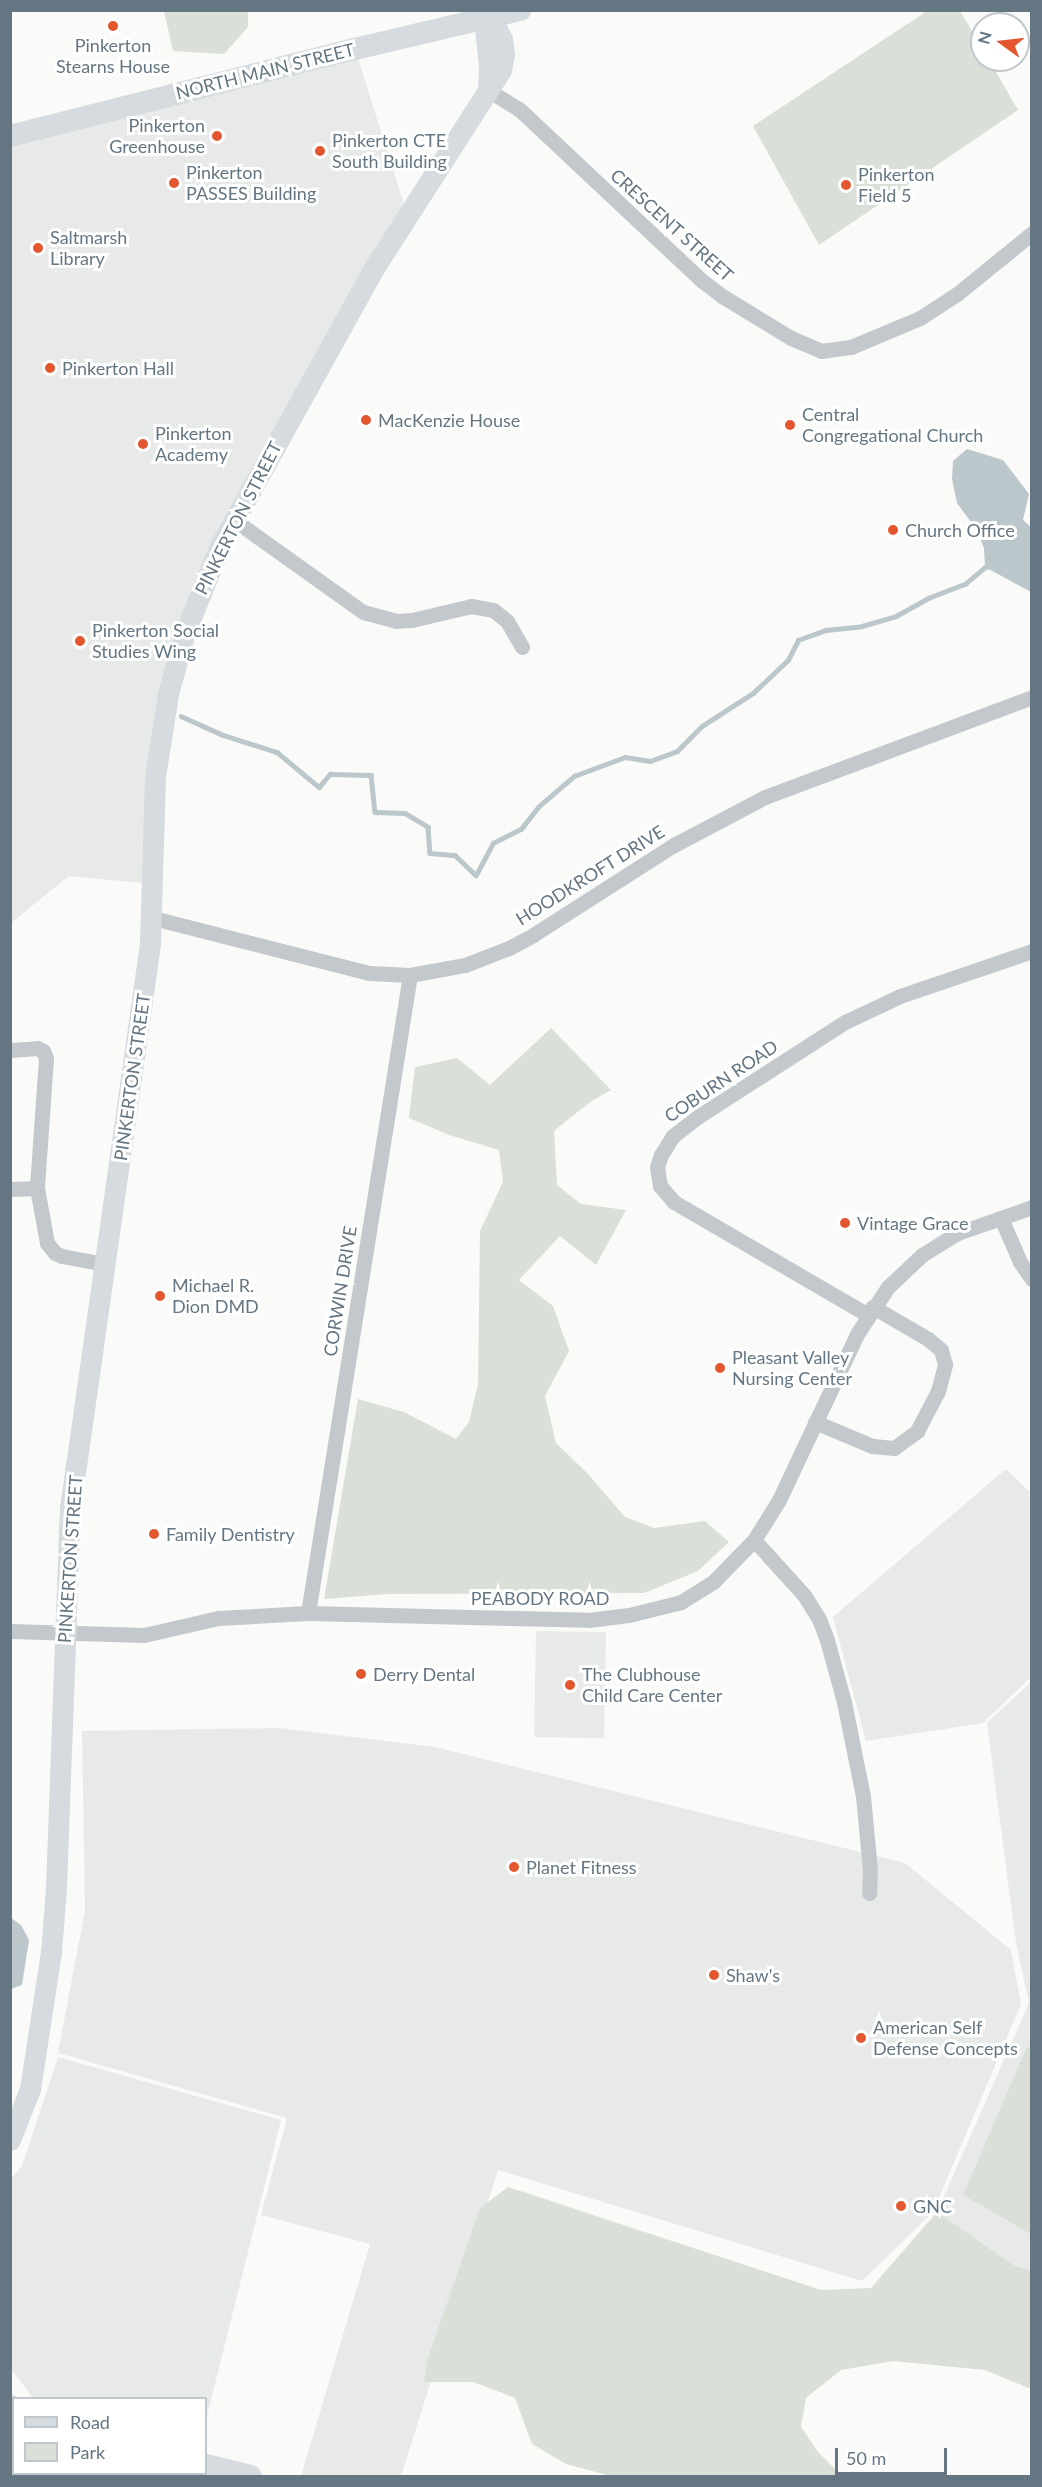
<!DOCTYPE html>
<html>
<head>
<meta charset="utf-8">
<style>
  body { margin:0 }
  #map { position:relative; width:1042px; height:2487px; overflow:hidden; background:#fafaf8; font-family:Lato,sans-serif }
  div>[style] { position:absolute }
  [style*='--x'] { left:calc(var(--x)*1px); top:calc(var(--y)*1px); width:calc(var(--w)*1px); rotate:calc(var(--a)*1deg) }
  .built>* { inset:0; background:#e8e9e9; transform-origin:0 0 }
  .green>* { inset:0; background:#dadfd7 }
  .water>* { inset:0; background:#bbc7cb }
  .stream>* { height:4.5px; margin:-2.25px; padding:0 2.25px; transform-origin:2.25px; border-radius:2.25px; background:#bbc7cb }
  .street>* { height:15px; margin:-7.5px; padding:0 7.5px; transform-origin:7.5px; border-radius:7.5px; background:#c3c8cc }
  .secondary>* { height:21px; margin:-10.5px; padding:0 10.5px; transform-origin:10.5px; border-radius:10.5px; background:#d6dbdf }
  .primary>* { height:22px; margin:-11px; padding:0 11px; transform-origin:11px; border-radius:11px; background:#d6dbdf }
  .dots>* { width:16px; height:16px; translate:-50% -50%; box-sizing:border-box; border:3px solid #fff; border-radius:50% }
  span { translate:-50% -50%; white-space:nowrap; text-align:center; line-height:1.15; -webkit-text-stroke:6px #fff; paint-order:stroke }
  .poi-label { font-size:18px; color:#657683 }
  .right { translate:-100% -50%; text-align:right }
  .left { translate:0 -50%; text-align:left }
  .street-label { font-size:18px; color:#657683 }
  .frame { position:absolute; inset:0; border:12px solid #657683; pointer-events:none }
  .legend { position:absolute; left:12px; top:2397px; width:195px; height:78px; box-sizing:border-box; background:#fff; border:2px solid #c1c8cd; margin:0; padding:8px 10px; list-style:none; font-size:18px; color:#657683 }
  .legend li { display:flex; align-items:center; gap:12px; height:30px }
  .legend b { width:30px; border:2px solid #c1c8cd }
  .north { position:absolute; left:970px; top:12px; width:60px; height:60px; box-sizing:border-box; background:#fff; border:2px solid #c1c8cd; border-radius:50%; rotate:285deg; font-size:16px; font-weight:700; line-height:24px; text-align:center; color:#657683 }
  .north::after { content:''; display:block; margin:auto; width:21px; height:27px; background:#e4572e; clip-path:polygon(50% 0,100% 100%,50% 72%,0 100%) }
  .scale { position:absolute; left:835px; top:2448px; width:112px; height:27px; box-sizing:border-box; border:3px solid #657683; border-top:0; padding-left:8px; font-size:18px; line-height:21px; white-space:nowrap; color:#657683; -webkit-text-stroke:4px #fff; paint-order:stroke }
</style>
</head>
<body>
<div id="map">
  <div class="built">
    <i style="clip-path:polygon(355px 49px,407px 214px,297px 402px,176px 663px,153px 884px,69px 876px,11px 923px,11px 136px)"></i>
    <i style="clip-path:polygon(1006px 1469px,1031px 1493px,1031px 1677px,983px 1723px,866px 1741px,833px 1617px)"></i>
    <i style="left:536px;top:1631px;width:70px;height:106px;rotate:1deg"></i>
    <i style="clip-path:polygon(1031px 1682px,1031px 2270px,1015px 2266px,937px 2212px,1029px 2003px,1016px 1943px,987px 1723px)"></i>
    <i style="clip-path:polygon(279px 1728px,435px 1747px,905px 1863px,1011px 1950px,1021px 2004px,933px 2212px,862px 2281px,498px 2170px,401px 2476px,301px 2476px,370px 2244px,261px 2215px,287px 2118px,58px 2053px,85px 1910px,82px 1731px)"></i>
    <i style="clip-path:polygon(58px 2057px,281px 2120px,206px 2420px,206px 2398px,33px 2398px,11px 2369px,11px 2179px,22px 2166px)"></i>
  </div>
  <div class="green">
    <i style="clip-path:polygon(164px 11px,248px 11px,248px 27px,224px 54px,173px 51px)"></i>
    <i style="clip-path:polygon(927px 11px,960px 11px,982px 48px,982px 60px,989px 60px,1018px 110px,819px 245px,753px 126px)"></i>
    <i style="clip-path:polygon(551px 1028px,611px 1090px,590px 1102px,554px 1131px,557px 1185px,581px 1204px,626px 1210px,596px 1265px,560px 1236px,519px 1280px,553px 1306px,569px 1351px,545px 1396px,556px 1443px,588px 1474px,625px 1517px,654px 1528px,705px 1521px,729px 1542px,698px 1571px,644px 1593px,388px 1594px,324px 1599px,358px 1399px,404px 1412px,456px 1439px,469px 1422px,478px 1384px,480px 1231px,503px 1182px,499px 1150px,449px 1135px,409px 1118px,415px 1067px,457px 1058px,490px 1085px)"></i>
    <i style="clip-path:polygon(1031px 2044px,1031px 2234px,963px 2195px,1025px 2051px)"></i>
    <i style="clip-path:polygon(508px 2187px,821px 2290px,871px 2288px,937px 2212px,1015px 2266px,1031px 2270px,1031px 2389px,985px 2370px,893px 2361px,841px 2370px,806px 2398px,801px 2427px,818px 2452px,842px 2476px,611px 2476px,566px 2464px,532px 2444px,515px 2398px,473px 2382px,424px 2382px,428px 2358px,480px 2208px)"></i>
  </div>
  <div class="water">
    <i style="clip-path:polygon(967px 449px,1003px 460px,1029px 494px,1023px 520px,1031px 527px,1031px 592px,985px 567px,984px 548px,976px 529px,957px 503px,952px 479px,953px 461px)"></i>
    <i style="clip-path:polygon(11px 1918px,21px 1925px,29px 1940px,22px 1985px,11px 1989px)"></i>
  </div>
  <div class="stream">
    <i style="--x:181;--y:716;--w:46;--a:24.3"></i>
    <i style="--x:223;--y:735;--w:57;--a:17.5"></i>
    <i style="--x:277;--y:752;--w:55;--a:39.8"></i>
    <i style="--x:319;--y:787;--w:17;--a:-50"></i>
    <i style="--x:330;--y:774;--w:41;--a:1.4"></i>
    <i style="--x:371;--y:775;--w:37;--a:84"></i>
    <i style="--x:375;--y:812;--w:30;--a:2"></i>
    <i style="--x:405;--y:813;--w:27;--a:31"></i>
    <i style="--x:428;--y:827;--w:26;--a:86"></i>
    <i style="--x:430;--y:853;--w:25;--a:5"></i>
    <i style="--x:455;--y:855;--w:29;--a:44"></i>
    <i style="--x:476;--y:875;--w:36;--a:-62"></i>
    <i style="--x:493;--y:843;--w:31;--a:-27"></i>
    <i style="--x:521;--y:829;--w:28;--a:-52"></i>
    <i style="--x:538;--y:807;--w:48;--a:-40.7"></i>
    <i style="--x:574;--y:776;--w:54;--a:-20.4"></i>
    <i style="--x:625;--y:757;--w:25;--a:9"></i>
    <i style="--x:650;--y:761;--w:29;--a:-20"></i>
    <i style="--x:677;--y:751;--w:35;--a:-45"></i>
    <i style="--x:702;--y:726;--w:61;--a:-32.9"></i>
    <i style="--x:753;--y:693;--w:48;--a:-43.3"></i>
    <i style="--x:788;--y:660;--w:22;--a:-63"></i>
    <i style="--x:798;--y:640;--w:30;--a:-20"></i>
    <i style="--x:826;--y:630;--w:36;--a:-6"></i>
    <i style="--x:862;--y:626;--w:35;--a:-16"></i>
    <i style="--x:896;--y:616;--w:37;--a:-29"></i>
    <i style="--x:928;--y:598;--w:40;--a:-21"></i>
    <i style="--x:965;--y:584;--w:26;--a:-40"></i>
    <i style="--x:985;--y:567;--w:6;--a:-9"></i>
  </div>
  <div class="street">
    <i style="--x:488;--y:90;--w:36;--a:32"></i>
    <i style="--x:519;--y:109;--w:250;--a:43.2"></i>
    <i style="--x:701;--y:280;--w:26;--a:37"></i>
    <i style="--x:722;--y:296;--w:81;--a:31.3"></i>
    <i style="--x:791;--y:338;--w:33;--a:23"></i>
    <i style="--x:821;--y:351;--w:30;--a:-8"></i>
    <i style="--x:851;--y:347;--w:75;--a:-22.8"></i>
    <i style="--x:920;--y:318;--w:44;--a:-33"></i>
    <i style="--x:957;--y:294;--w:97;--a:-39.1"></i>
    <i style="--x:234;--y:520;--w:158;--a:35.5"></i>
    <i style="--x:363;--y:612;--w:34;--a:15"></i>
    <i style="--x:396;--y:621;--w:16;--a:-4"></i>
    <i style="--x:412;--y:620;--w:61;--a:-13.3"></i>
    <i style="--x:471;--y:606;--w:22;--a:10"></i>
    <i style="--x:493;--y:610;--w:18;--a:38"></i>
    <i style="--x:507;--y:621;--w:30;--a:60"></i>
    <i style="--x:153;--y:918;--w:223;--a:14.3"></i>
    <i style="--x:369;--y:973;--w:41;--a:2.8"></i>
    <i style="--x:410;--y:975;--w:56;--a:-10.3"></i>
    <i style="--x:465;--y:965;--w:47;--a:-21.1"></i>
    <i style="--x:509;--y:948;--w:27;--a:-28"></i>
    <i style="--x:533;--y:935;--w:167;--a:-32.6"></i>
    <i style="--x:674;--y:845;--w:103;--a:-27.8"></i>
    <i style="--x:765;--y:797;--w:285;--a:-20.5"></i>
    <i style="--x:10;--y:1050;--w:27;--a:-4"></i>
    <i style="--x:37;--y:1048;--w:7;--a:27"></i>
    <i style="--x:43;--y:1051;--w:8;--a:67"></i>
    <i style="--x:46;--y:1058;--w:130;--a:94"></i>
    <i style="--x:37;--y:1188;--w:56;--a:79.7"></i>
    <i style="--x:47;--y:1243;--w:13;--a:51"></i>
    <i style="--x:55;--y:1253;--w:8;--a:23"></i>
    <i style="--x:62;--y:1256;--w:44;--a:10.5"></i>
    <i style="--x:10;--y:1189;--w:27;--a:-2"></i>
    <i style="--x:1001;--y:1218;--w:48;--a:66.6"></i>
    <i style="--x:1020;--y:1262;--w:21;--a:55"></i>
    <i style="--x:868;--y:1315;--w:225;--a:-149.8"></i>
    <i style="--x:674;--y:1202;--w:21;--a:-131"></i>
    <i style="--x:660;--y:1186;--w:19;--a:-99"></i>
    <i style="--x:657;--y:1167;--w:13;--a:-72"></i>
    <i style="--x:661;--y:1155;--w:22;--a:-58"></i>
    <i style="--x:673;--y:1136;--w:33;--a:-38"></i>
    <i style="--x:699;--y:1116;--w:174;--a:-32.8"></i>
    <i style="--x:845;--y:1022;--w:61;--a:-25.3"></i>
    <i style="--x:900;--y:996;--w:139;--a:-18.8"></i>
    <i style="--x:815;--y:1422;--w:62;--a:22.8"></i>
    <i style="--x:872;--y:1446;--w:22;--a:5"></i>
    <i style="--x:894;--y:1448;--w:29;--a:-36"></i>
    <i style="--x:917;--y:1431;--w:45;--a:-62.3"></i>
    <i style="--x:938;--y:1391;--w:28;--a:-75"></i>
    <i style="--x:945;--y:1364;--w:15;--a:-106"></i>
    <i style="--x:941;--y:1350;--w:17;--a:-140"></i>
    <i style="--x:928;--y:1339;--w:64;--a:-149.8"></i>
    <i style="--x:754;--y:1540;--w:74;--a:47.7"></i>
    <i style="--x:804;--y:1595;--w:28;--a:58"></i>
    <i style="--x:819;--y:1619;--w:22;--a:69"></i>
    <i style="--x:827;--y:1640;--w:64;--a:74.7"></i>
    <i style="--x:844;--y:1702;--w:96;--a:78.6"></i>
    <i style="--x:863;--y:1796;--w:74;--a:84.6"></i>
    <i style="--x:870;--y:1870;--w:23;--a:92"></i>
    <i style="--x:308;--y:1613;--w:646;--a:-80.92"></i>
    <i style="--x:10;--y:1631;--w:134;--a:1.7"></i>
    <i style="--x:144;--y:1635;--w:76;--a:-12.9"></i>
    <i style="--x:218;--y:1618;--w:90;--a:-3.2"></i>
    <i style="--x:308;--y:1613;--w:281;--a:1.4"></i>
    <i style="--x:589;--y:1620;--w:40;--a:-7.1"></i>
    <i style="--x:629;--y:1615;--w:54;--a:-14"></i>
    <i style="--x:681;--y:1602;--w:39;--a:-32"></i>
    <i style="--x:714;--y:1581;--w:57;--a:-45.7"></i>
    <i style="--x:754;--y:1540;--w:47;--a:-58"></i>
    <i style="--x:779;--y:1500;--w:183;--a:-64.8"></i>
    <i style="--x:857;--y:1334;--w:56;--a:-56.6"></i>
    <i style="--x:888;--y:1287;--w:47;--a:-43.3"></i>
    <i style="--x:922;--y:1255;--w:39;--a:-32"></i>
    <i style="--x:955;--y:1234;--w:82;--a:-19.3"></i>
  </div>
  <div class="secondary">
    <i style="--x:484;--y:19;--w:45;--a:83.7"></i>
    <i style="--x:489;--y:64;--w:25;--a:92"></i>
    <i style="--x:10;--y:2140;--w:55;--a:-68.6"></i>
    <i style="--x:30;--y:2089;--w:139;--a:-81.3"></i>
    <i style="--x:51;--y:1952;--w:64;--a:-85.5"></i>
    <i style="--x:56;--y:1888;--w:380;--a:-87.9"></i>
    <i style="--x:70;--y:1508;--w:570;--a:-81.93"></i>
    <i style="--x:150;--y:944;--w:167;--a:-88.3"></i>
    <i style="--x:155;--y:777;--w:84;--a:-81.1"></i>
    <i style="--x:168;--y:694;--w:64;--a:-74.7"></i>
    <i style="--x:185;--y:632;--w:95;--a:-67.8"></i>
    <i style="--x:221;--y:544;--w:316;--a:-61"></i>
    <i style="--x:374;--y:268;--w:235;--a:-57.3"></i>
    <i style="--x:501;--y:70;--w:16;--a:-79"></i>
    <i style="--x:504;--y:54;--w:15;--a:-98"></i>
    <i style="--x:502;--y:39;--w:15;--a:-118"></i>
    <i style="--x:495;--y:26;--w:13;--a:-148"></i>
    <i style="--x:10;--y:2405;--w:6;--a:45"></i>
    <i style="--x:10;--y:2444;--w:5;--a:37"></i>
    <i style="--x:31;--y:2474;--w:3;--a:45"></i>
    <i style="--x:57;--y:2474;--w:3;--a:45"></i>
  </div>
  <div class="primary">
    <i style="--x:10;--y:136;--w:356;--a:-14.2"></i>
    <i style="--x:355;--y:49;--w:170;--a:-13.3"></i>
    <i style="--x:10;--y:2460;--w:4;--a:0"></i>
    <i style="--x:206;--y:2465;--w:46;--a:13.7"></i>
  </div>
  <div class="dots">
    <i style="left:113px;top:26px;background:#e4572e"></i>
    <i style="left:217px;top:136px;background:#e4572e"></i>
    <i style="left:320px;top:151px;background:#e4572e"></i>
    <i style="left:174px;top:183px;background:#e4572e"></i>
    <i style="left:846px;top:185px;background:#e4572e"></i>
    <i style="left:38px;top:248px;background:#e4572e"></i>
    <i style="left:50px;top:368px;background:#e4572e"></i>
    <i style="left:366px;top:420px;background:#e4572e"></i>
    <i style="left:790px;top:425px;background:#e4572e"></i>
    <i style="left:143px;top:444px;background:#e4572e"></i>
    <i style="left:893px;top:530px;background:#e4572e"></i>
    <i style="left:80px;top:641px;background:#e4572e"></i>
    <i style="left:845px;top:1223px;background:#e4572e"></i>
    <i style="left:160px;top:1296px;background:#e4572e"></i>
    <i style="left:720px;top:1368px;background:#e4572e"></i>
    <i style="left:154px;top:1534px;background:#e4572e"></i>
    <i style="left:361px;top:1674px;background:#e4572e"></i>
    <i style="left:570px;top:1685px;background:#e4572e"></i>
    <i style="left:514px;top:1867px;background:#e4572e"></i>
    <i style="left:714px;top:1975px;background:#e4572e"></i>
    <i style="left:861px;top:2038px;background:#e4572e"></i>
    <i style="left:901px;top:2206px;background:#e4572e"></i>
  </div>
  <div class="poi-label">
    <span style="left:113px;top:56px">Pinkerton<br>Stearns House</span>
    <span class="right" style="left:205px;top:136px">Pinkerton<br>Greenhouse</span>
    <span class="left" style="left:332px;top:151px">Pinkerton CTE<br>South Building</span>
    <span class="left" style="left:186px;top:183px">Pinkerton<br>PASSES Building</span>
    <span class="left" style="left:858px;top:185px">Pinkerton<br>Field 5</span>
    <span class="left" style="left:50px;top:248px">Saltmarsh<br>Library</span>
    <span class="left" style="left:62px;top:368px">Pinkerton Hall</span>
    <span class="left" style="left:802px;top:425px">Central<br>Congregational Church</span>
    <span class="left" style="left:378px;top:420px">MacKenzie House</span>
    <span class="left" style="left:155px;top:444px">Pinkerton<br>Academy</span>
    <span class="left" style="left:905px;top:530px">Church Office</span>
    <span class="left" style="left:92px;top:641px">Pinkerton Social<br>Studies Wing</span>
    <span class="left" style="left:857px;top:1223px">Vintage Grace</span>
    <span class="left" style="left:172px;top:1296px">Michael R.<br>Dion DMD</span>
    <span class="left" style="left:732px;top:1368px">Pleasant Valley<br>Nursing Center</span>
    <span class="left" style="left:166px;top:1534px">Family Dentistry</span>
    <span class="left" style="left:373px;top:1674px">Derry Dental</span>
    <span class="left" style="left:582px;top:1685px">The Clubhouse<br>Child Care Center</span>
    <span class="left" style="left:526px;top:1867px">Planet Fitness</span>
    <span class="left" style="left:726px;top:1975px">Shaw's</span>
    <span class="left" style="left:873px;top:2038px">American Self<br>Defense Concepts</span>
    <span class="left" style="left:913px;top:2206px">GNC</span>
  </div>
  <div class="street-label">
    <span style="left:265px;top:71px;rotate:-14deg">NORTH MAIN STREET</span>
    <span style="left:672px;top:225px;rotate:42deg">CRESCENT STREET</span>
    <span style="left:238px;top:518px;rotate:-63deg">PINKERTON STREET</span>
    <span style="left:590px;top:875px;rotate:-32deg">HOODKROFT DRIVE</span>
    <span style="left:132px;top:1077px;rotate:-82deg">PINKERTON STREET</span>
    <span style="left:721px;top:1081px;rotate:-34deg">COBURN ROAD</span>
    <span style="left:340px;top:1291px;rotate:-81deg">CORWIN DRIVE</span>
    <span style="left:70px;top:1559px;rotate:-86deg">PINKERTON STREET</span>
    <span style="left:540px;top:1598px">PEABODY ROAD</span>
  </div>
  <div class="frame"></div>
  <ul class="legend">
  <li><b style="height:8px;background:#d6dbdf"></b>Road</li>
  <li><b style="height:16px;background:#dadfd7"></b>Park</li>
  </ul>
  <div class="north">N</div>
  <div class="scale">50 m</div>
</div>
</body>
</html>
